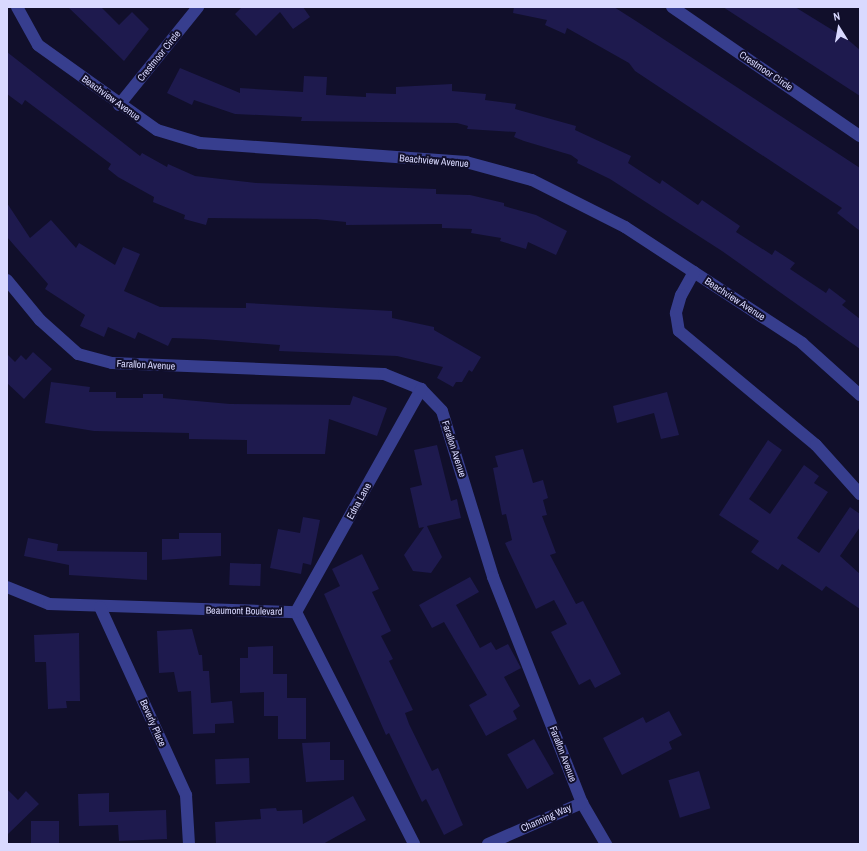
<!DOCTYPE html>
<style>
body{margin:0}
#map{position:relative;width:867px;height:851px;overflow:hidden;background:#110f2b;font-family:"Archivo Narrow",sans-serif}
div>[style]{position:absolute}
.building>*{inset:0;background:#1e1a4e;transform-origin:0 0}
.minor>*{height:12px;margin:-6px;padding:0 6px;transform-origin:6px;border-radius:6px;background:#373e8e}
span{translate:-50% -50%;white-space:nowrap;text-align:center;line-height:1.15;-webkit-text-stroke:4px #110f2b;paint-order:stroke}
.street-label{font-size:10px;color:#d9d9ff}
.frame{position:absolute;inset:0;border:8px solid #d9d9ff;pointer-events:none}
.north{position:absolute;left:819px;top:8px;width:40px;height:40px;-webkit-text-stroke:3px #110f2b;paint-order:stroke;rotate:349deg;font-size:11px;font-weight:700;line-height:16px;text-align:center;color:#d9d9ff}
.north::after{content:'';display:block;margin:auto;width:14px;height:18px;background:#d9d9ff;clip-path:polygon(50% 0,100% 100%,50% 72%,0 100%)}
</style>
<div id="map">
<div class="building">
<div style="clip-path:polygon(68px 7px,101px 7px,119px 25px,132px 12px,149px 29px,124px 61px)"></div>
<div style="clip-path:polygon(242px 7px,303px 7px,310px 17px,293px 29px,280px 12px,256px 36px,235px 14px)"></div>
<div style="clip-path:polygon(514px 7px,614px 7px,636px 21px,860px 168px,860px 231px,837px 213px,842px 208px,635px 71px,629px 63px,567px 28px,565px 34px,545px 25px,547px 20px,513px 13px)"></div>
<div style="clip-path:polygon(723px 7px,795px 7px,847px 39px,860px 50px,860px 96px)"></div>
<div style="clip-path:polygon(7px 52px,140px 156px,142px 153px,167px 167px,168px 164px,195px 176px,256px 183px,436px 189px,436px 194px,470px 195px,504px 203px,504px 206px,536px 215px,567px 231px,556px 255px,528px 242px,526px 249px,500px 241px,501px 238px,471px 233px,472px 229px,442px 228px,442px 224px,346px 225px,346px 222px,316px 219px,208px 218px,206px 225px,184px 219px,185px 215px,153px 202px,154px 197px,118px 177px,108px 169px,111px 164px,25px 100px,22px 105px,7px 94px)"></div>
<div style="clip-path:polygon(180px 68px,240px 93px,240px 88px,303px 92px,304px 76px,327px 77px,326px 95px,366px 97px,366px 93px,396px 94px,396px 87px,452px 84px,452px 91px,486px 94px,485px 100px,516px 104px,515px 109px,576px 126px,575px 130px,631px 156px,628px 163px,660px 184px,662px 180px,698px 205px,702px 200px,740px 226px,736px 232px,772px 255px,775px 250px,795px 263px,790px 269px,826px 293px,829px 288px,846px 301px,842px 305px,860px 319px,860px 349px,722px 251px,610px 179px,577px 163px,578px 160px,571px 155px,524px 141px,514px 137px,516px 132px,467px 129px,468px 126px,457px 123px,301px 121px,302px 117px,235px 114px,194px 100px,192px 105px,167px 93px)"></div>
<div style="clip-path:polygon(7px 203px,30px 238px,51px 220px,76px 248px,79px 243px,115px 265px,123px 247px,140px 254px,124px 291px,160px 307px,246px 308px,246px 303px,392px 311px,392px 318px,434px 327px,434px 330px,481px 357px,472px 372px,469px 370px,462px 382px,456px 382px,453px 387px,437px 378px,443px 367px,397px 356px,279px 351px,280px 345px,203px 339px,172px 338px,168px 346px,138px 332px,135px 339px,108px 327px,104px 337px,80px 326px,85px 315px,45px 289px,48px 284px,7px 237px)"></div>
<div style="clip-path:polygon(33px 352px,52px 369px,24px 399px,7px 383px,7px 354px,15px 362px,21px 355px,26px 360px)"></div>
<div style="clip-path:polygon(51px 382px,90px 387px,89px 392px,116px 392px,116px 398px,143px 398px,143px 394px,163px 394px,163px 398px,230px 404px,350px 405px,353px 396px,387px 408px,377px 436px,329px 419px,325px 454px,247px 454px,247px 440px,189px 439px,189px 433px,94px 431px,45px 423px)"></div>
<div style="clip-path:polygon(667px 392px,679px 435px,661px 439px,654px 413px,617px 423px,613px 406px)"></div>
<div style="clip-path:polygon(768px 440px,782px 450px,749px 499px,770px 514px,804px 465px,819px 476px,814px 483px,828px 492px,797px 538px,819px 553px,850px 507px,860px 514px,860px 527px,840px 556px,860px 574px,860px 609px,826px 586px,822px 591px,782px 564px,778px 570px,751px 552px,759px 541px,719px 515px)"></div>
<div style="clip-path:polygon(437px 445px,451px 501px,457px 499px,461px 518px,427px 526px,442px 557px,431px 573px,413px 571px,404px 555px,424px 527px,419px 528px,410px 488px,422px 485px,414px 450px)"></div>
<div style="clip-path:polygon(523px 449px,533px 483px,543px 480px,548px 498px,543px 500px,547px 515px,542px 516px,556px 553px,550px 555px,576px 604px,583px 601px,621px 674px,595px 688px,590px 679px,579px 685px,551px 632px,567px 624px,554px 600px,536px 609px,505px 543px,512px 540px,506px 514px,502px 515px,493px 468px,498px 467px,495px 456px)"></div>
<div style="clip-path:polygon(303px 517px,320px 520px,311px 565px,303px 563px,301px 574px,270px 568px,278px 529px,300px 533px)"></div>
<div style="clip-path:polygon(179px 533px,221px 533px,221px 556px,162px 560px,162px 539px,179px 539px)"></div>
<div style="clip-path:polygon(28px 538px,58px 544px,57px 551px,147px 552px,147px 580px,69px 575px,69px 565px,24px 556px)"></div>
<div style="clip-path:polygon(362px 554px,379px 589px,372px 592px,391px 631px,381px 636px,393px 659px,389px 661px,413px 710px,405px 713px,409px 724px,432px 771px,438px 768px,463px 825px,444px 835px,426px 799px,422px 802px,389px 733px,386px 735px,324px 594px,340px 586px,332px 569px)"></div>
<div style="left:230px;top:563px;width:31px;height:22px;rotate:2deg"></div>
<div style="clip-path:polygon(470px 577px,479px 592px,456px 605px,480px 648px,491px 642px,496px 650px,508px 644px,521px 668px,504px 677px,520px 706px,513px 711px,517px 719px,486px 736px,469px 705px,487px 695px,444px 622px,432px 628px,419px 605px)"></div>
<div style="clip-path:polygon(192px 629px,199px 655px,202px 655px,203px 671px,209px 671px,211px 703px,232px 701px,234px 723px,215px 724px,215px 733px,193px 734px,191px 691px,178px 692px,174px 672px,159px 673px,157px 631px)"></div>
<div style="clip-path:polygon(79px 633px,80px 701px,66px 701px,67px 708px,48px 709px,46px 662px,35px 662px,34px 635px)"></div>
<div style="clip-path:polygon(273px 646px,273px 674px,287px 674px,287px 698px,306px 698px,306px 739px,278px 739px,278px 716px,264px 716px,264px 692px,240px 693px,240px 658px,248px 658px,248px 647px)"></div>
<div style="clip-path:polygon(669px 711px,682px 735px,669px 742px,672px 749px,622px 775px,603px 738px,643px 717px,646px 723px)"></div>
<div style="left:534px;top:739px;width:40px;height:31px;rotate:60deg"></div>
<div style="clip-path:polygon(330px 742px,330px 760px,344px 760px,344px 780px,306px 782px,302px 743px)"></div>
<div style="left:249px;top:758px;width:25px;height:34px;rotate:88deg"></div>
<div style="left:699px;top:771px;width:39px;height:32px;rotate:73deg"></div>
<div style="clip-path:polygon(7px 789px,18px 800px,26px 791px,39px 804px,7px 835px)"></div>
<div style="clip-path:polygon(109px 793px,109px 812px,166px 810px,167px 839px,119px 841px,118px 825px,79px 826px,78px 794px)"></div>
<div style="clip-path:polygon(353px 796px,366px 820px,323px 844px,216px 844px,215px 822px,261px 819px,260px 809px,276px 808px,277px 811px,302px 810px,303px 824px)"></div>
<div style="left:31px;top:821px;width:28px;height:23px"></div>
</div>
<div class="minor">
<div style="left:17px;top:7px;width:43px;rotate:61.1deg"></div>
<div style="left:38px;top:45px;width:146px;rotate:35.5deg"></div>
<div style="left:157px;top:130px;width:45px;rotate:16.8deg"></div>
<div style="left:200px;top:143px;width:267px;rotate:4.1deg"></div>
<div style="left:466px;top:162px;width:68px;rotate:15.3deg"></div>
<div style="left:532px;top:180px;width:104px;rotate:26.8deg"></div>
<div style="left:625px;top:227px;width:212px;rotate:33.2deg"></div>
<div style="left:802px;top:343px;width:78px;rotate:41.9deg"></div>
<div style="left:672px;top:7px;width:228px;rotate:34.5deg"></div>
<div style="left:119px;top:105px;width:126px;rotate:-51.1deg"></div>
<div style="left:694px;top:272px;width:26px;rotate:119deg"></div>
<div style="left:681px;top:295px;width:19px;rotate:106deg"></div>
<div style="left:676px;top:313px;width:18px;rotate:81deg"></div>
<div style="left:679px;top:331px;width:178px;rotate:39.8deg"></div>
<div style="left:816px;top:445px;width:66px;rotate:48.1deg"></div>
<div style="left:7px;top:280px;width:52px;rotate:50.5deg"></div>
<div style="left:40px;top:320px;width:51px;rotate:41.8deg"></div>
<div style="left:78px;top:354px;width:35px;rotate:15deg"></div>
<div style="left:112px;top:363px;width:272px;rotate:2.3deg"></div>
<div style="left:384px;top:374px;width:40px;rotate:22deg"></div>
<div style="left:421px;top:389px;width:30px;rotate:46deg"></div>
<div style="left:442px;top:411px;width:174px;rotate:72.9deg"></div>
<div style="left:493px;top:577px;width:243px;rotate:68.5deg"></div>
<div style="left:582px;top:803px;width:48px;rotate:59.7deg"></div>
<div style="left:7px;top:587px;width:45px;rotate:22deg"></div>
<div style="left:49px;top:604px;width:247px;rotate:1.9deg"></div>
<div style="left:296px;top:612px;width:260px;rotate:63deg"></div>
<div style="left:100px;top:607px;width:207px;rotate:65.4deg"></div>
<div style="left:186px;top:795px;width:49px;rotate:86.5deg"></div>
<div style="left:296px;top:612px;width:256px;rotate:-60.7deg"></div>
<div style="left:488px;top:844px;width:103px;rotate:-23.6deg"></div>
</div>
<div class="street-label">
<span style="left:159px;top:56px;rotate:-51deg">Crestmoor Circle</span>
<span style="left:766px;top:71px;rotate:34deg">Crestmoor Circle</span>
<span style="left:111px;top:98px;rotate:36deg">Beachview Avenue</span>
<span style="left:434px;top:161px;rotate:5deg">Beachview Avenue</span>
<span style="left:735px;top:299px;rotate:33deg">Beachview Avenue</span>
<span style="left:146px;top:365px;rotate:3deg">Farallon Avenue</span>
<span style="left:454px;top:449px;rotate:72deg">Farallon Avenue</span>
<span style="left:359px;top:501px;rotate:-61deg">Edna Lane</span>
<span style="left:244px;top:611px;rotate:1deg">Beaumont Boulevard</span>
<span style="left:153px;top:723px;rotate:66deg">Beverly Place</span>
<span style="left:563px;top:754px;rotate:69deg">Farallon Avenue</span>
<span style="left:546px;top:818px;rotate:-24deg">Channing Way</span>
</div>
<div class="frame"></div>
<div class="north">N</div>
</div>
